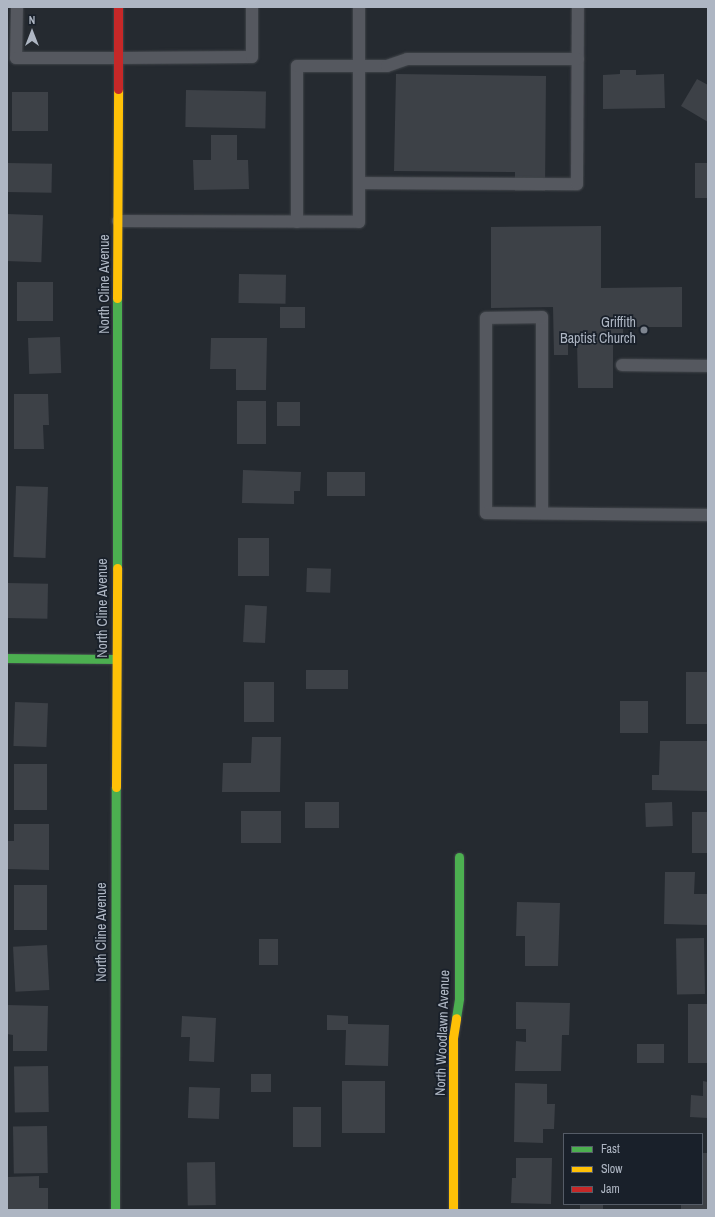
<!DOCTYPE html>
<style>
body{margin:0}
#map{position:relative;width:715px;height:1217px;overflow:hidden;background:#252a30;font-family:"Archivo Narrow",sans-serif}
div>[style]{position:absolute}
.building>*{inset:0;background:#3d4147;transform-origin:0 0}
.roads{filter:drop-shadow(0 0 1px #42464b) drop-shadow(0 0 1px #42464b)}
.lane>*{height:12px;margin:-6px;padding:0 6px;transform-origin:6px;border-radius:6px;background:#55585f}
.fast>*{height:9px;margin:-4.5px;padding:0 4.5px;transform-origin:4.5px;border-radius:4.5px;background:#4caf50}
.slow>*{height:9px;margin:-4.5px;padding:0 4.5px;transform-origin:4.5px;border-radius:4.5px;background:#ffc107}
.jam>*{height:9px;margin:-4.5px;padding:0 4.5px;transform-origin:4.5px;border-radius:4.5px;background:#c62828}
.dots>*{width:11px;height:11px;translate:-50% -50%;box-sizing:border-box;border:2px solid #19202a;border-radius:50%}
span{translate:-50% -50%;white-space:nowrap;text-align:center;line-height:1.15;-webkit-text-stroke:3.5px #19202a;paint-order:stroke}
.street-label{font-size:14px;color:#aeb6c3}
.poi-label{font-size:14px;color:#aeb6c3}
.right{translate:-100% -50%;text-align:right}
.frame{position:absolute;inset:0;border:8px solid #aeb6c3;pointer-events:none}
.legend{position:absolute;left:563px;top:1133px;width:140px;height:72px;box-sizing:border-box;background:#19202a;border:1px solid #555c67;margin:0;padding:5px 7px;list-style:none;font-size:12px;color:#aeb6c3}
.legend li{display:flex;align-items:center;gap:8px;height:20px}
.legend b{width:20px;border:1px solid #555c67}
.north{position:absolute;left:12px;top:12px;width:40px;height:40px;-webkit-text-stroke:3px #19202a;paint-order:stroke;rotate:0deg;font-size:11px;font-weight:700;line-height:16px;text-align:center;color:#aeb6c3}
.north::after{content:'';display:block;margin:auto;width:14px;height:18px;background:#aeb6c3;clip-path:polygon(50% 0,100% 100%,50% 72%,0 100%)}
</style>
<div id="map">
<div class="building">
<div style="clip-path:polygon(620px 70px,636px 70px,636px 75px,664px 74px,665px 108px,603px 109px,603px 75px,620px 74px)"></div>
<div style="clip-path:polygon(396px 74px,546px 76px,545px 191px,515px 191px,515px 172px,394px 171px)"></div>
<div style="clip-path:polygon(697px 79px,708px 85px,708px 122px,681px 106px)"></div>
<div style="left:186px;top:90px;width:80px;height:37px;rotate:1deg"></div>
<div style="left:12px;top:92px;width:36px;height:39px"></div>
<div style="clip-path:polygon(211px 135px,237px 135px,237px 160px,248px 160px,249px 189px,194px 190px,193px 160px,211px 160px)"></div>
<div style="left:7px;top:163px;width:45px;height:29px;rotate:1deg"></div>
<div style="left:695px;top:163px;width:13px;height:35px"></div>
<div style="left:7px;top:214px;width:36px;height:47px;rotate:2deg"></div>
<div style="clip-path:polygon(601px 226px,601px 288px,682px 287px,682px 327px,623px 327px,623px 335px,613px 335px,613px 388px,578px 388px,577px 342px,568px 342px,568px 355px,554px 355px,553px 307px,491px 308px,491px 227px)"></div>
<div style="left:239px;top:274px;width:47px;height:29px;rotate:1deg"></div>
<div style="left:53px;top:282px;width:39px;height:36px;rotate:90deg"></div>
<div style="left:280px;top:307px;width:25px;height:21px"></div>
<div style="left:60px;top:337px;width:36px;height:32px;rotate:88deg"></div>
<div style="clip-path:polygon(211px 338px,267px 338px,266px 390px,236px 390px,236px 369px,210px 369px)"></div>
<div style="clip-path:polygon(14px 394px,48px 394px,49px 425px,43px 425px,44px 449px,14px 449px)"></div>
<div style="left:237px;top:401px;width:29px;height:43px"></div>
<div style="left:277px;top:402px;width:23px;height:24px"></div>
<div style="clip-path:polygon(243px 470px,301px 472px,300px 491px,294px 491px,294px 504px,242px 503px)"></div>
<div style="left:327px;top:472px;width:38px;height:24px"></div>
<div style="left:16px;top:486px;width:32px;height:71px;rotate:2deg"></div>
<div style="left:238px;top:538px;width:31px;height:38px"></div>
<div style="left:307px;top:568px;width:24px;height:24px;rotate:2deg"></div>
<div style="left:7px;top:583px;width:41px;height:35px;rotate:1deg"></div>
<div style="left:245px;top:605px;width:22px;height:37px;rotate:3deg"></div>
<div style="left:306px;top:670px;width:42px;height:19px"></div>
<div style="left:686px;top:672px;width:22px;height:52px"></div>
<div style="left:274px;top:682px;width:40px;height:30px;rotate:90deg"></div>
<div style="left:620px;top:701px;width:28px;height:32px"></div>
<div style="left:15px;top:702px;width:33px;height:44px;rotate:2deg"></div>
<div style="clip-path:polygon(252px 737px,281px 737px,280px 792px,222px 792px,223px 763px,251px 763px)"></div>
<div style="clip-path:polygon(660px 741px,708px 741px,708px 791px,652px 790px,652px 775px,659px 775px)"></div>
<div style="left:14px;top:764px;width:33px;height:46px"></div>
<div style="left:305px;top:802px;width:34px;height:26px"></div>
<div style="left:672px;top:802px;width:24px;height:27px;rotate:88deg"></div>
<div style="left:241px;top:811px;width:40px;height:32px"></div>
<div style="left:692px;top:812px;width:16px;height:41px"></div>
<div style="clip-path:polygon(14px 824px,49px 824px,49px 870px,7px 869px,7px 841px,14px 841px)"></div>
<div style="clip-path:polygon(665px 872px,695px 872px,694px 894px,708px 894px,708px 925px,664px 924px)"></div>
<div style="left:14px;top:885px;width:33px;height:45px"></div>
<div style="clip-path:polygon(517px 902px,560px 903px,558px 966px,525px 966px,525px 936px,516px 936px)"></div>
<div style="left:704px;top:938px;width:56px;height:28px;rotate:89deg"></div>
<div style="left:259px;top:939px;width:19px;height:26px"></div>
<div style="left:47px;top:945px;width:45px;height:34px;rotate:87deg"></div>
<div style="clip-path:polygon(516px 1002px,570px 1003px,569px 1035px,562px 1035px,561px 1071px,515px 1071px,516px 1041px,526px 1042px,526px 1029px,516px 1029px)"></div>
<div style="left:708px;top:1004px;width:59px;height:20px;rotate:90deg"></div>
<div style="clip-path:polygon(7px 1005px,48px 1006px,47px 1051px,13px 1051px,13px 1035px,7px 1034px)"></div>
<div style="clip-path:polygon(327px 1015px,348px 1016px,348px 1024px,389px 1025px,388px 1066px,345px 1065px,346px 1030px,327px 1030px)"></div>
<div style="clip-path:polygon(182px 1016px,216px 1018px,214px 1062px,189px 1061px,190px 1037px,181px 1037px)"></div>
<div style="left:664px;top:1044px;width:19px;height:27px;rotate:90deg"></div>
<div style="left:48px;top:1066px;width:46px;height:34px;rotate:89deg"></div>
<div style="left:251px;top:1074px;width:20px;height:18px"></div>
<div style="left:342px;top:1081px;width:43px;height:52px"></div>
<div style="clip-path:polygon(703px 1081px,708px 1082px,708px 1118px,690px 1117px,691px 1095px,703px 1096px)"></div>
<div style="clip-path:polygon(515px 1083px,547px 1084px,547px 1104px,555px 1104px,554px 1129px,543px 1129px,543px 1143px,514px 1142px)"></div>
<div style="left:189px;top:1087px;width:31px;height:31px;rotate:2deg"></div>
<div style="left:293px;top:1107px;width:28px;height:40px"></div>
<div style="left:47px;top:1126px;width:47px;height:34px;rotate:89deg"></div>
<div style="clip-path:polygon(702px 1153px,708px 1153px,708px 1210px,681px 1210px,681px 1204px,702px 1204px)"></div>
<div style="clip-path:polygon(516px 1158px,552px 1158px,551px 1204px,511px 1203px,512px 1178px,516px 1178px)"></div>
<div style="left:215px;top:1162px;width:43px;height:28px;rotate:89deg"></div>
<div style="clip-path:polygon(39px 1176px,39px 1188px,48px 1188px,48px 1210px,7px 1210px,7px 1177px)"></div>
<div style="left:580px;top:1204px;width:23px;height:6px"></div>
</div>
<div class="roads">
<div class="lane">
<div style="left:17px;top:7px;width:51px;rotate:91.1deg"></div>
<div style="left:16px;top:58px;width:102px"></div>
<div style="left:118px;top:58px;width:134px;rotate:-0.4deg"></div>
<div style="left:252px;top:57px;width:50px;rotate:-90deg"></div>
<div style="left:359px;top:183px;width:218px;rotate:0.3deg"></div>
<div style="left:577px;top:184px;width:177px;rotate:-89.7deg"></div>
<div style="left:118px;top:221px;width:241px;rotate:0.2deg"></div>
<div style="left:359px;top:222px;width:215px;rotate:-90deg"></div>
<div style="left:297px;top:222px;width:156px;rotate:-90deg"></div>
<div style="left:297px;top:66px;width:90px"></div>
<div style="left:387px;top:66px;width:21px;rotate:-19deg"></div>
<div style="left:407px;top:59px;width:171px"></div>
<div style="left:622px;top:365px;width:86px;rotate:0.7deg"></div>
<div style="left:542px;top:513px;width:196px;rotate:-90deg"></div>
<div style="left:542px;top:317px;width:56px;rotate:179deg"></div>
<div style="left:486px;top:318px;width:195px;rotate:90deg"></div>
<div style="left:486px;top:513px;width:222px;rotate:0.5deg"></div>
</div>
<div class="fast">
<div style="left:117px;top:568px;width:270px;rotate:-90deg"></div>
<div style="left:7px;top:658px;width:109px;rotate:0.5deg"></div>
<div style="left:456px;top:1018px;width:20px;rotate:-81deg"></div>
<div style="left:459px;top:998px;width:141px;rotate:-90deg"></div>
<div style="left:115px;top:1210px;width:423px;rotate:-89.9deg"></div>
</div>
<div class="slow">
<div style="left:117px;top:298px;width:209px;rotate:-89.7deg"></div>
<div style="left:116px;top:787px;width:219px;rotate:-89.7deg"></div>
<div style="left:453px;top:1210px;width:172px;rotate:-90deg"></div>
<div style="left:453px;top:1038px;width:20px;rotate:-81deg"></div>
</div>
<div class="jam">
<div style="left:118px;top:89px;width:82px;rotate:-90deg"></div>
</div>
</div>
<div class="dots">
<div style="left:644px;top:330px;background:#7e8590"></div>
</div>
<div class="street-label">
<span style="left:104px;top:284px;rotate:-90deg">North Cline Avenue</span>
<span style="left:102px;top:608px;rotate:-90deg">North Cline Avenue</span>
<span style="left:101px;top:932px;rotate:-90deg">North Cline Avenue</span>
<span style="left:442px;top:1033px;rotate:-88deg">North Woodlawn Avenue</span>
</div>
<div class="poi-label">
<span class="right" style="left:636px;top:330px">Griffith<br>Baptist Church</span>
</div>
<div class="frame"></div>
<ul class="legend">
<li><b style="height:5px;background:#4caf50"></b>Fast</li>
<li><b style="height:5px;background:#ffc107"></b>Slow</li>
<li><b style="height:5px;background:#c62828"></b>Jam</li>
</ul>
<div class="north">N</div>
</div>
